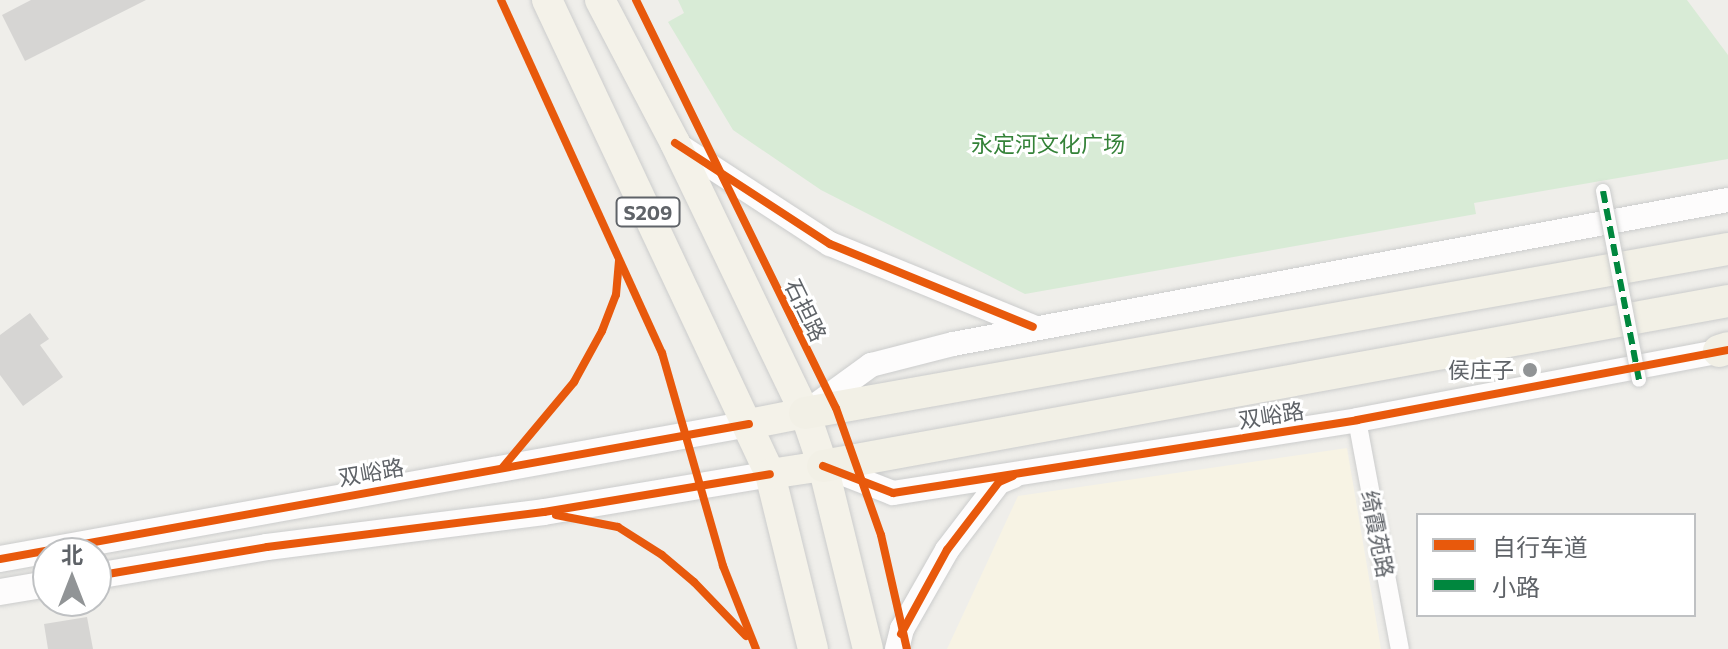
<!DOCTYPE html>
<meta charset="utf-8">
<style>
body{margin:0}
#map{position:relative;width:1728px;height:649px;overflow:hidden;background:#efeeea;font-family:Commissioner,"Noto Sans SC",sans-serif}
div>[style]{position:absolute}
.commercial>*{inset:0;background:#f7f3e4}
.green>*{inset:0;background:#d8ebd6}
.building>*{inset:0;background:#d6d5d3}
.roads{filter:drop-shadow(0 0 2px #cbcccc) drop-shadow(0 0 2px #cbcccc)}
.minor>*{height:18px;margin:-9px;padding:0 9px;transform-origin:9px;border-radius:9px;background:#fdfcfc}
.tertiary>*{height:24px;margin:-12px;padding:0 12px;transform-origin:12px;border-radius:12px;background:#fdfcfc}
.secondary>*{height:26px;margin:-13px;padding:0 13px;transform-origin:13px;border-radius:13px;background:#fdfcfc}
.primary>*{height:30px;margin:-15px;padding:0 15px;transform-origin:15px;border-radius:15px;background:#f4f2e9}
.trunk>*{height:32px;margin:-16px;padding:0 16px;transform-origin:16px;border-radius:16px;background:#f2f0e6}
.bridges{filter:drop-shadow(0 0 2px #cbcccc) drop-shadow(0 0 2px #cbcccc)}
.pedestrian-bridge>*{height:14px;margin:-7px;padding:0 7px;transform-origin:7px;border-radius:7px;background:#fdfcfc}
.quiet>*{height:6px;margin-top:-3px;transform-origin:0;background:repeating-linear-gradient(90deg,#00873e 0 12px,transparent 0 18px)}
.cycleway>*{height:8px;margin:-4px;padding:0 4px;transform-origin:4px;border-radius:4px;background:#e8590c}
.dots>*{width:22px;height:22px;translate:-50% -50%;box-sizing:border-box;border:4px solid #fff;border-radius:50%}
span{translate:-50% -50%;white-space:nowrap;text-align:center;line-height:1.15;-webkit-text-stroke:6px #fff;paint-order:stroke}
.shield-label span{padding:2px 6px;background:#fff;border:2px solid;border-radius:6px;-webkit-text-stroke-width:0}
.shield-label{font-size:20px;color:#5f6368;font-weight:700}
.park-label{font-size:22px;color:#348238}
.street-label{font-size:22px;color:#5f6368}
.poi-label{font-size:22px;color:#5f6368}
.right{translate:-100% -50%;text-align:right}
.legend{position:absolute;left:1416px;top:513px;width:280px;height:104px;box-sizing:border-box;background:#fff;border:2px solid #bfc1c3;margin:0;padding:10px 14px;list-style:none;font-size:24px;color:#5f6368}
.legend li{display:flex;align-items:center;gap:16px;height:40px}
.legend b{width:40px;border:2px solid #bfc1c3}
.north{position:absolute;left:32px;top:537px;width:80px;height:80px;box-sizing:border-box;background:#fff;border:2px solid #bfc1c3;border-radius:50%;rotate:0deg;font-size:22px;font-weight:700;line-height:32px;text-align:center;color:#5f6368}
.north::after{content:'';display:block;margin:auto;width:28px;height:36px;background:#919496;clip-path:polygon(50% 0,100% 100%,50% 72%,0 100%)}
</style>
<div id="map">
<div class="commercial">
<div style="clip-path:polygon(1347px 448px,1381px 649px,947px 649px,1018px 496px)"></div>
</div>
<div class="green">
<div style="clip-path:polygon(678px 0,1687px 0,1728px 55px,1728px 159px,1474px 203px,1476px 214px,1025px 294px,821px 190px,733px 130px,668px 22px,684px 13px)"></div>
</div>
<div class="building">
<div style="clip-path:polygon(31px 0,146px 0,25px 61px,2px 15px)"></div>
<div style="clip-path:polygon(30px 313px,49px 339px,40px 345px,63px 377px,23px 406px,0 375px,0 335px)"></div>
<div style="clip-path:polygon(87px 617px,93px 649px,48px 649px,44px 624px)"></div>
</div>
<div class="roads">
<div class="minor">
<div style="left:1357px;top:420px;width:233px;rotate:79.4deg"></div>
</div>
<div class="tertiary">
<div style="left:675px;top:143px;width:185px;rotate:33.1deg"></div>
<div style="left:830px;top:244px;width:219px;rotate:22.2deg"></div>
<div style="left:809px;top:410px;width:77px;rotate:-36deg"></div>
<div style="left:871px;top:365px;width:85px;rotate:-14.4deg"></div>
<div style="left:953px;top:344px;width:788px;rotate:-10.53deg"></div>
<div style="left:824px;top:466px;width:74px;rotate:21.4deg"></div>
<div style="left:893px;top:493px;width:470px;rotate:-8.9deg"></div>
<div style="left:1357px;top:420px;width:378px;rotate:-10.7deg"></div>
<div style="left:897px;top:649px;width:21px;rotate:-76deg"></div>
<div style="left:902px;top:629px;width:91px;rotate:-60.3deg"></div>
<div style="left:947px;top:550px;width:86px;rotate:-52.6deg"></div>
<div style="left:999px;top:482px;width:16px;rotate:-22deg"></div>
</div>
<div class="secondary">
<div style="left:0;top:559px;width:761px;rotate:-10.22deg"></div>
<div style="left:96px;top:576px;width:173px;rotate:-9.6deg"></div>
<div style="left:267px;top:547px;width:279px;rotate:-7.2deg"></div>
<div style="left:544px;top:512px;width:229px;rotate:-9.5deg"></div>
<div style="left:0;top:592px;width:49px;rotate:-9.5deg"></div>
</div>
<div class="primary">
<div style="left:547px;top:0;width:524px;rotate:64.8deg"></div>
<div style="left:770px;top:474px;width:180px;rotate:76.2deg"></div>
<div style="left:600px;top:0;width:161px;rotate:62.3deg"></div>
<div style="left:675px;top:143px;width:300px;rotate:64.3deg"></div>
<div style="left:805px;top:413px;width:56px;rotate:71.2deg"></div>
<div style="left:823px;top:466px;width:188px;rotate:76.2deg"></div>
<div style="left:749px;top:424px;width:57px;rotate:-11.1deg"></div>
<div style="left:770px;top:474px;width:54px;rotate:-8.6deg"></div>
</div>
<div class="trunk">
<div style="left:1719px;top:351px;width:9px;rotate:-18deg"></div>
<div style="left:805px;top:413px;width:937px;rotate:-10.08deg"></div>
<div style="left:823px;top:466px;width:920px;rotate:-10.33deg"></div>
</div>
</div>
<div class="bridges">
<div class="pedestrian-bridge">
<div style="left:1603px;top:191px;width:192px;rotate:79.2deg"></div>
</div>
</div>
<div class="quiet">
<div style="left:1603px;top:191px;width:192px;rotate:79.2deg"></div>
</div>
<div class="cycleway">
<div style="left:501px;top:0;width:388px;rotate:65.5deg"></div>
<div style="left:662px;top:353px;width:222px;rotate:74deg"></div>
<div style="left:723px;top:566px;width:89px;rotate:68.3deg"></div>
<div style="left:636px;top:0;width:454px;rotate:63.9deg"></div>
<div style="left:836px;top:408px;width:135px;rotate:70.5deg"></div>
<div style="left:881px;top:535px;width:117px;rotate:77.2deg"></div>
<div style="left:675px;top:143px;width:185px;rotate:33.1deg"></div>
<div style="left:830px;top:244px;width:219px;rotate:22.2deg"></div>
<div style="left:823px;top:466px;width:75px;rotate:21.1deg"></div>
<div style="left:893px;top:493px;width:470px;rotate:-8.9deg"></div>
<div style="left:1357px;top:420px;width:378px;rotate:-10.7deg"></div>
<div style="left:503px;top:467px;width:111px;rotate:-50.1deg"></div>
<div style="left:574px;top:382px;width:58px;rotate:-61.2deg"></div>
<div style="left:602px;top:331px;width:39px;rotate:-69deg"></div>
<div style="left:616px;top:295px;width:34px;rotate:-85deg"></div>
<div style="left:556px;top:515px;width:63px;rotate:11deg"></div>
<div style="left:618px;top:527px;width:52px;rotate:32.5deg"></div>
<div style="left:662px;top:555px;width:42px;rotate:40.2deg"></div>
<div style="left:694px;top:582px;width:75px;rotate:46.1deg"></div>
<div style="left:0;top:559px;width:761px;rotate:-10.22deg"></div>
<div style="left:96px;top:576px;width:173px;rotate:-9.6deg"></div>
<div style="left:267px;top:547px;width:279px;rotate:-7.2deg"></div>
<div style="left:544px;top:512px;width:229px;rotate:-9.5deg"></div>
<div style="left:901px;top:634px;width:96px;rotate:-61.3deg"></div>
<div style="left:947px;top:550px;width:86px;rotate:-52.6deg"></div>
<div style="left:999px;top:482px;width:15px;rotate:-23deg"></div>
</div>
<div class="dots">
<div style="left:1530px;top:370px;background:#919496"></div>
</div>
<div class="shield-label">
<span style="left:648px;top:212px">S209</span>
</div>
<div class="park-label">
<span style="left:1048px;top:144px">永定河文化广场</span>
</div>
<div class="street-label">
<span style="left:806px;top:310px;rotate:64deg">石担路</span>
<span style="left:1271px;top:415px;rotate:-9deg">双峪路</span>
<span style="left:371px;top:472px;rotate:-10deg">双峪路</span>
<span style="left:1378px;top:534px;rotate:79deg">绮霞苑路</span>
</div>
<div class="poi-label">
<span class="right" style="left:1514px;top:370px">侯庄子</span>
</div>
<ul class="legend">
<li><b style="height:10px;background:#e8590c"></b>自行车道</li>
<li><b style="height:10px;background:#00873e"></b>小路</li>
</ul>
<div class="north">北</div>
</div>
